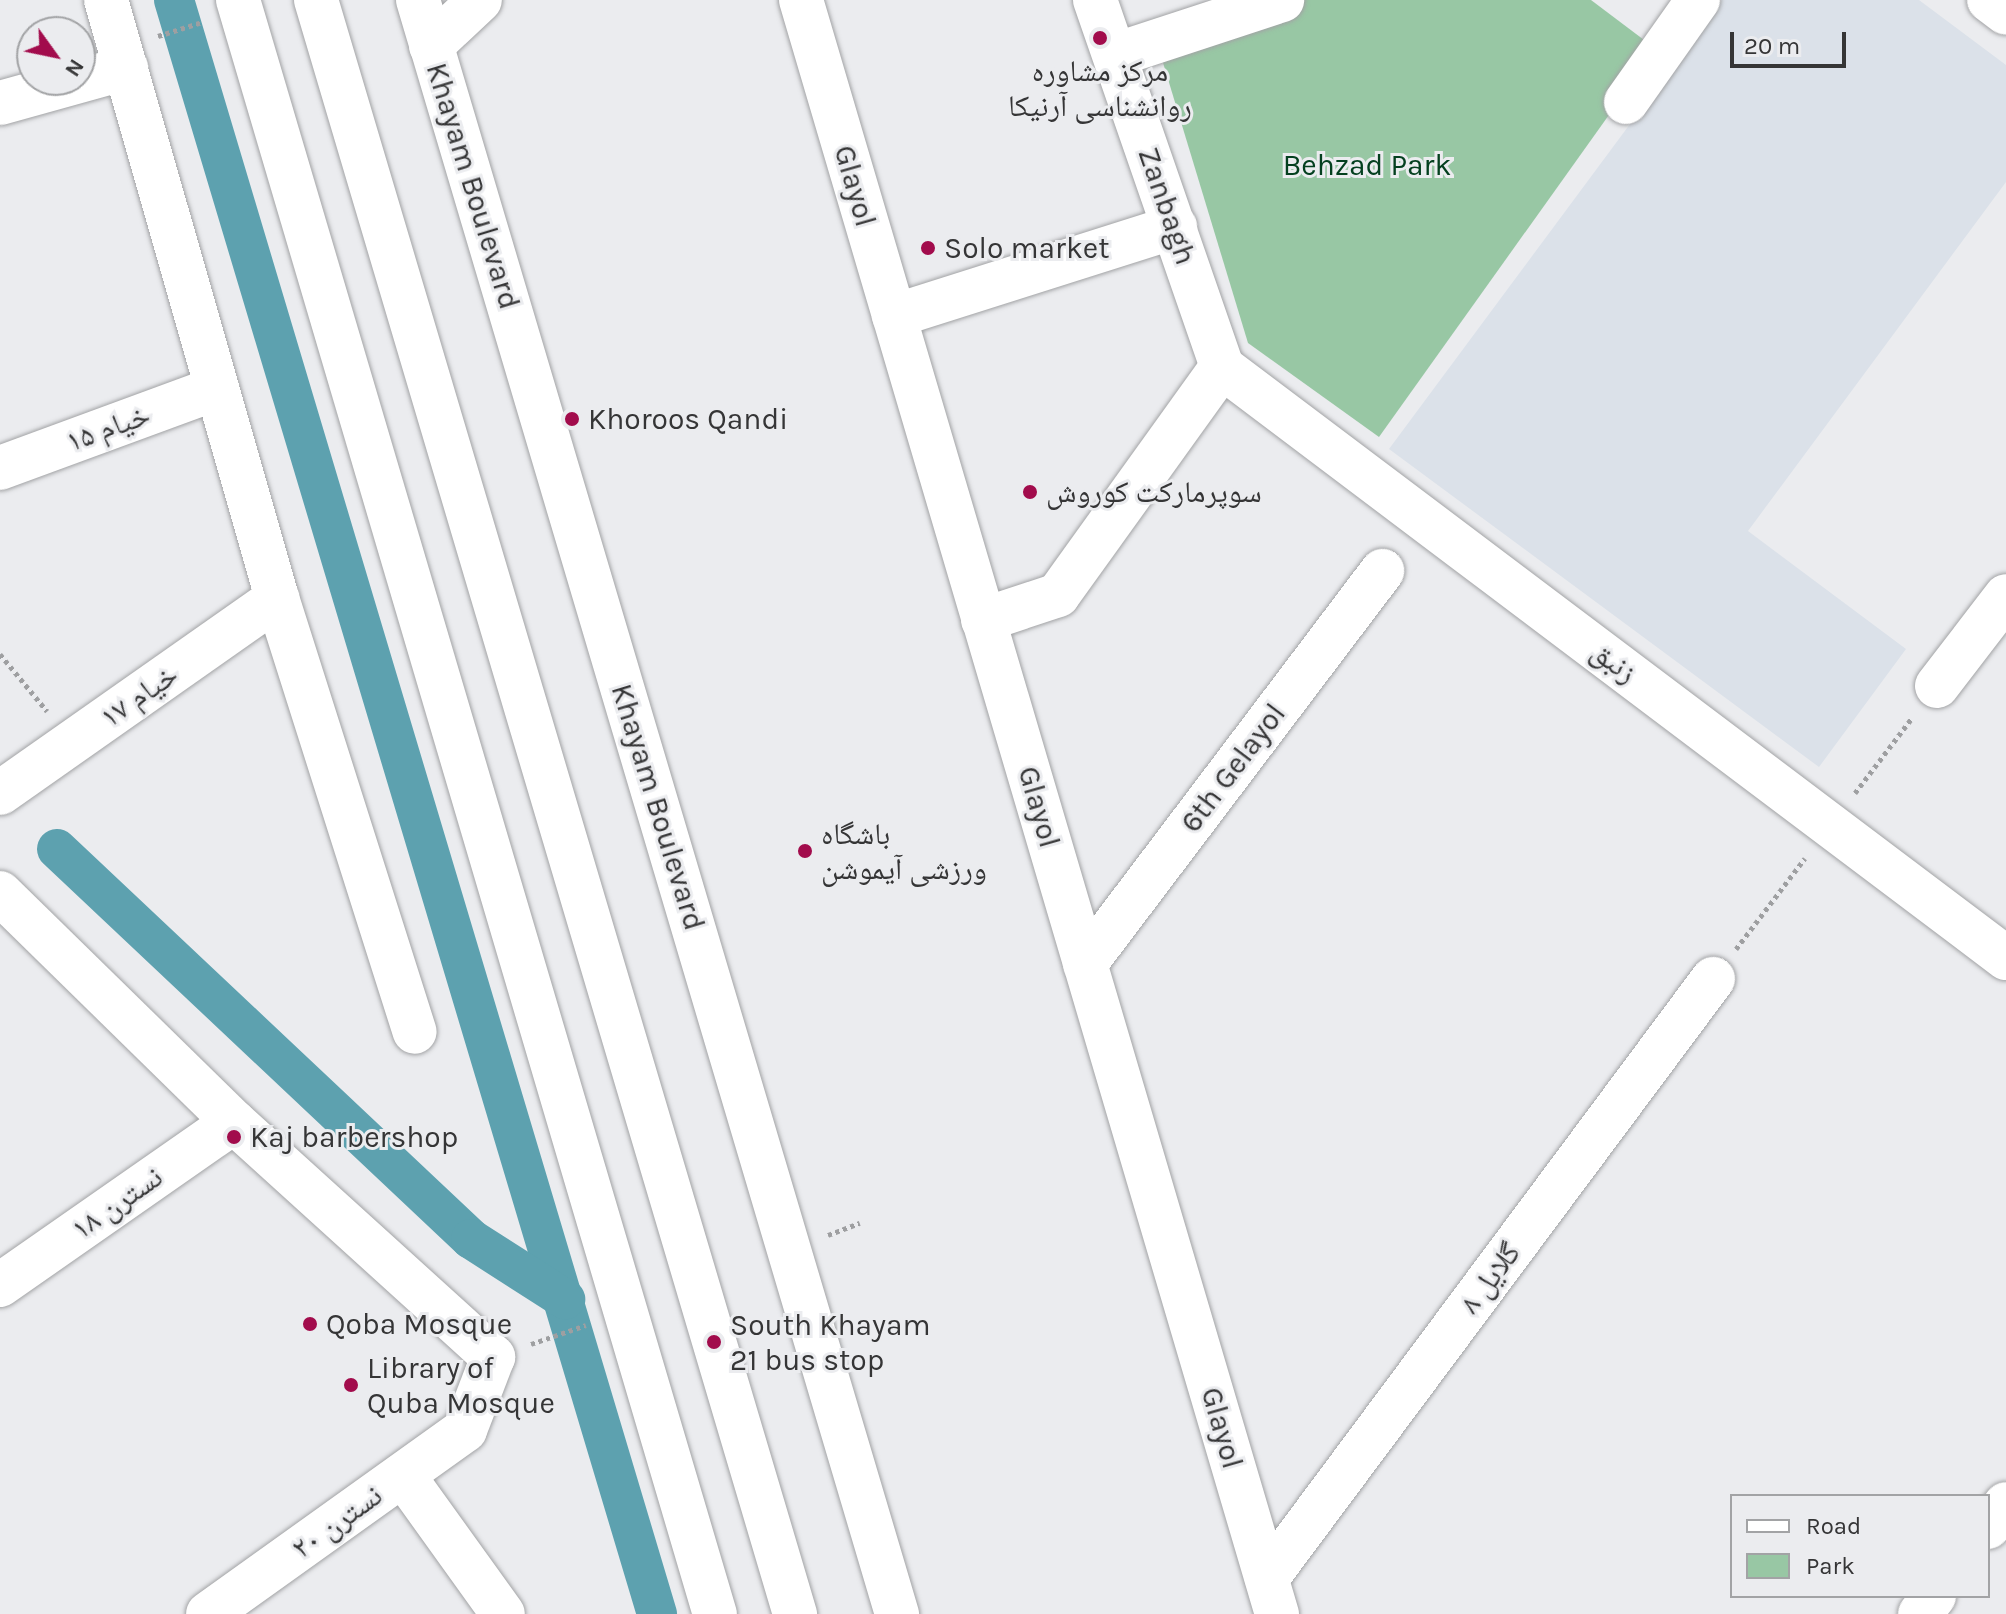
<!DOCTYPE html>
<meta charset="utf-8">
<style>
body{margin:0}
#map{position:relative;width:2006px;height:1614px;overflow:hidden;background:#ebecef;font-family:Karla,"Noto Naskh Arabic",sans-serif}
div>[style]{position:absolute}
.built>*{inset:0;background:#dbe1e9}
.green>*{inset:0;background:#98c7a4}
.canal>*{height:40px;margin:-20px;padding:0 20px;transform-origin:20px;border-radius:20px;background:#5da1af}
.path>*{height:5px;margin-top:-2.5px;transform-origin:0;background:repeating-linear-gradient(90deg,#9e9fa1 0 4px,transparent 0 8px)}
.roads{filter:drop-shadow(0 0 2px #a2a3a5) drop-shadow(0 0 2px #a2a3a5)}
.street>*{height:44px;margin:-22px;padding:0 22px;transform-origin:22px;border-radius:22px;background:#fff}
.primary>*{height:44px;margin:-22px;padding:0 22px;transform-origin:22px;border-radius:22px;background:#fff}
.dots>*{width:22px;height:22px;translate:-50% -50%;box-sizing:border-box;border:4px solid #ebecef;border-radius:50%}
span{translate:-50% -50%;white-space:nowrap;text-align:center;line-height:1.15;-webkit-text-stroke:6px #ebecef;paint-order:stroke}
.poi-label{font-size:30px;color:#353536}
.left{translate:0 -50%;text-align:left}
.park-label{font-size:30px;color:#04401f}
.street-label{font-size:30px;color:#353536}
.legend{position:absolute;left:1730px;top:1494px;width:260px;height:104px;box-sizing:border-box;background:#ebecef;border:2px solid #a2a3a5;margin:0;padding:10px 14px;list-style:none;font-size:24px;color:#353536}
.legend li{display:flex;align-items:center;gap:16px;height:40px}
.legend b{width:40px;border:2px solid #a2a3a5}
.north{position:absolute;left:16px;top:16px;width:80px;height:80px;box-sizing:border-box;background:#ebecef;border:2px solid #a2a3a5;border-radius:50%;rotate:123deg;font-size:22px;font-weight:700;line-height:32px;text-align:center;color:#353536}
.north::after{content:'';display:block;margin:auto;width:28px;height:36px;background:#a20c4c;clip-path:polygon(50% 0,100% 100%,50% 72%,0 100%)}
.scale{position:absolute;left:1730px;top:32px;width:116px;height:36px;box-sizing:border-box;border:4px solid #353536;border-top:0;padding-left:10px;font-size:24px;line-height:28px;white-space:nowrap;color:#353536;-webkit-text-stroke:6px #ebecef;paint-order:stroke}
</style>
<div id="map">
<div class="built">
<div style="clip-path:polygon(1722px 0,1919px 0,2006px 65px,2006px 182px,1748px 531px,1906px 649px,1819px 767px,1389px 449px)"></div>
</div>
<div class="green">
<div style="clip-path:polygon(1274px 0,1591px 0,1656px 49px,1379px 437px,1248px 343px,1154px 33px)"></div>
</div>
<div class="canal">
<div style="left:174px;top:0;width:1685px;rotate:73.34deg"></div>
<div style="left:57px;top:849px;width:569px;rotate:43.29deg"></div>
<div style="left:471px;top:1239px;width:112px;rotate:32.6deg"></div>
</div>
<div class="path">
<div style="left:158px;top:36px;width:46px;rotate:-17.7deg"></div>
<div style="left:0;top:654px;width:74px;rotate:50.5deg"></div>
<div style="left:1855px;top:793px;width:94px;rotate:-52.8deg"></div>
<div style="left:1736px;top:949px;width:114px;rotate:-52.8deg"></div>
<div style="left:828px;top:1235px;width:34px;rotate:-21deg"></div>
<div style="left:531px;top:1344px;width:58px;rotate:-19.1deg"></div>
</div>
<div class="roads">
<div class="street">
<div style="left:106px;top:0;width:622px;rotate:74.04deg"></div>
<div style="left:277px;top:598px;width:455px;rotate:72.4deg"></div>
<div style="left:238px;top:0;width:1683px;rotate:73.54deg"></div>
<div style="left:801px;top:0;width:1683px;rotate:73.57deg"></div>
<div style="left:1095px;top:0;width:388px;rotate:70.9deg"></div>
<div style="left:1222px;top:367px;width:982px;rotate:37.01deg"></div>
<div style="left:1989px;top:0;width:21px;rotate:37deg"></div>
<div style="left:431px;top:46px;width:67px;rotate:-43.2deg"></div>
<div style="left:1115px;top:55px;width:176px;rotate:-18.2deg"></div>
<div style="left:1626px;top:102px;width:125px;rotate:-54.8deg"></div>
<div style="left:0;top:103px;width:131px;rotate:-15.5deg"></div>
<div style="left:894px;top:316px;width:295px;rotate:-17.6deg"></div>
<div style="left:0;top:468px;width:231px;rotate:-20.2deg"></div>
<div style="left:983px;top:620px;width:79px;rotate:-18.4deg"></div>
<div style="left:1058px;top:595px;width:281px;rotate:-54.3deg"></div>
<div style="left:1937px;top:686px;width:113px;rotate:-52.5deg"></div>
<div style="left:0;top:793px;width:339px;rotate:-35.1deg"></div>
<div style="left:0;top:893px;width:327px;rotate:44.4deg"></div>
<div style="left:234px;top:1122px;width:350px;rotate:42.2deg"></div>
<div style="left:493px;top:1357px;width:78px;rotate:111deg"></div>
<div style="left:465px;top:1430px;width:316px;rotate:144.4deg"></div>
<div style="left:1085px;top:964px;width:493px;rotate:-52.9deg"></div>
<div style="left:0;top:1285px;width:285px;rotate:-34.9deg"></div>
<div style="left:403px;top:1475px;width:171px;rotate:54.3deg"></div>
<div style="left:1988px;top:1527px;width:29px;rotate:-52deg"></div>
<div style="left:1267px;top:1578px;width:747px;rotate:-53.33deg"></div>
<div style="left:1920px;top:1614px;width:23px;rotate:-52deg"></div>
</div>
<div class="primary">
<div style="left:316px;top:0;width:1684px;rotate:73.47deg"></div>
<div style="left:418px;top:0;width:1684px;rotate:73.47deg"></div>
</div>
</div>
<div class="dots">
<div style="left:1100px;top:38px;background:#a20c4c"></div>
<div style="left:928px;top:248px;background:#a20c4c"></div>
<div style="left:572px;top:419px;background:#a20c4c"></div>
<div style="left:1030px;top:492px;background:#a20c4c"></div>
<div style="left:805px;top:851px;background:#a20c4c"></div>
<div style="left:234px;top:1137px;background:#a20c4c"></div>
<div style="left:310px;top:1324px;background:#a20c4c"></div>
<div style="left:714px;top:1342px;background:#a20c4c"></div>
<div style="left:351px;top:1385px;background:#a20c4c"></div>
</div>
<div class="poi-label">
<span style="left:1100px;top:88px">مرکز مشاوره<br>روانشناسی آرنیکا</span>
<span class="left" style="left:944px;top:248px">Solo market</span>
<span class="left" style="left:588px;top:419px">Khoroos Qandi</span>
<span class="left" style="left:1046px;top:492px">سوپرمارکت کوروش</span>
<span class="left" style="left:821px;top:851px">باشگاه<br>ورزشی آیموشن</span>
<span class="left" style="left:250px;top:1137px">Kaj barbershop</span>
<span class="left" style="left:326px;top:1324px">Qoba Mosque</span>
<span class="left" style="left:730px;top:1342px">South Khayam<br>21 bus stop</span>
<span class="left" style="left:367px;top:1385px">Library of<br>Quba Mosque</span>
</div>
<div class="park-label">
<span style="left:1367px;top:165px">Behzad Park</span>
</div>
<div class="street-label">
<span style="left:473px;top:186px;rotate:73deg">Khayam Boulevard</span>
<span style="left:855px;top:186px;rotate:74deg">Glayol</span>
<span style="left:1167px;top:206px;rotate:71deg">Zanbagh</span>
<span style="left:108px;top:428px;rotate:-20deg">خیام ۱۵</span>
<span style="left:1614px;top:662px;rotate:37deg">زنبق</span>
<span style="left:139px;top:696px;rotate:-35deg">خیام ۱۷</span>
<span style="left:1233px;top:768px;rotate:-53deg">6th Gelayol</span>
<span style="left:658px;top:807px;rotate:73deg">Khayam Boulevard</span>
<span style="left:1039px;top:807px;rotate:74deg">Glayol</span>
<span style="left:117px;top:1203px;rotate:-35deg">نسترن ۱۸</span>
<span style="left:1490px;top:1278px;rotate:-53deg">گلایل ۸</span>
<span style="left:1222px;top:1428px;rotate:74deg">Glayol</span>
<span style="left:337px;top:1522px;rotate:-36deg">نسترن ۲۰</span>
</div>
<ul class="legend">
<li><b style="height:10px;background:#fff"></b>Road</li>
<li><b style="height:22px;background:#98c7a4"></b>Park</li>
</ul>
<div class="north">N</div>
<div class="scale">20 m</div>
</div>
